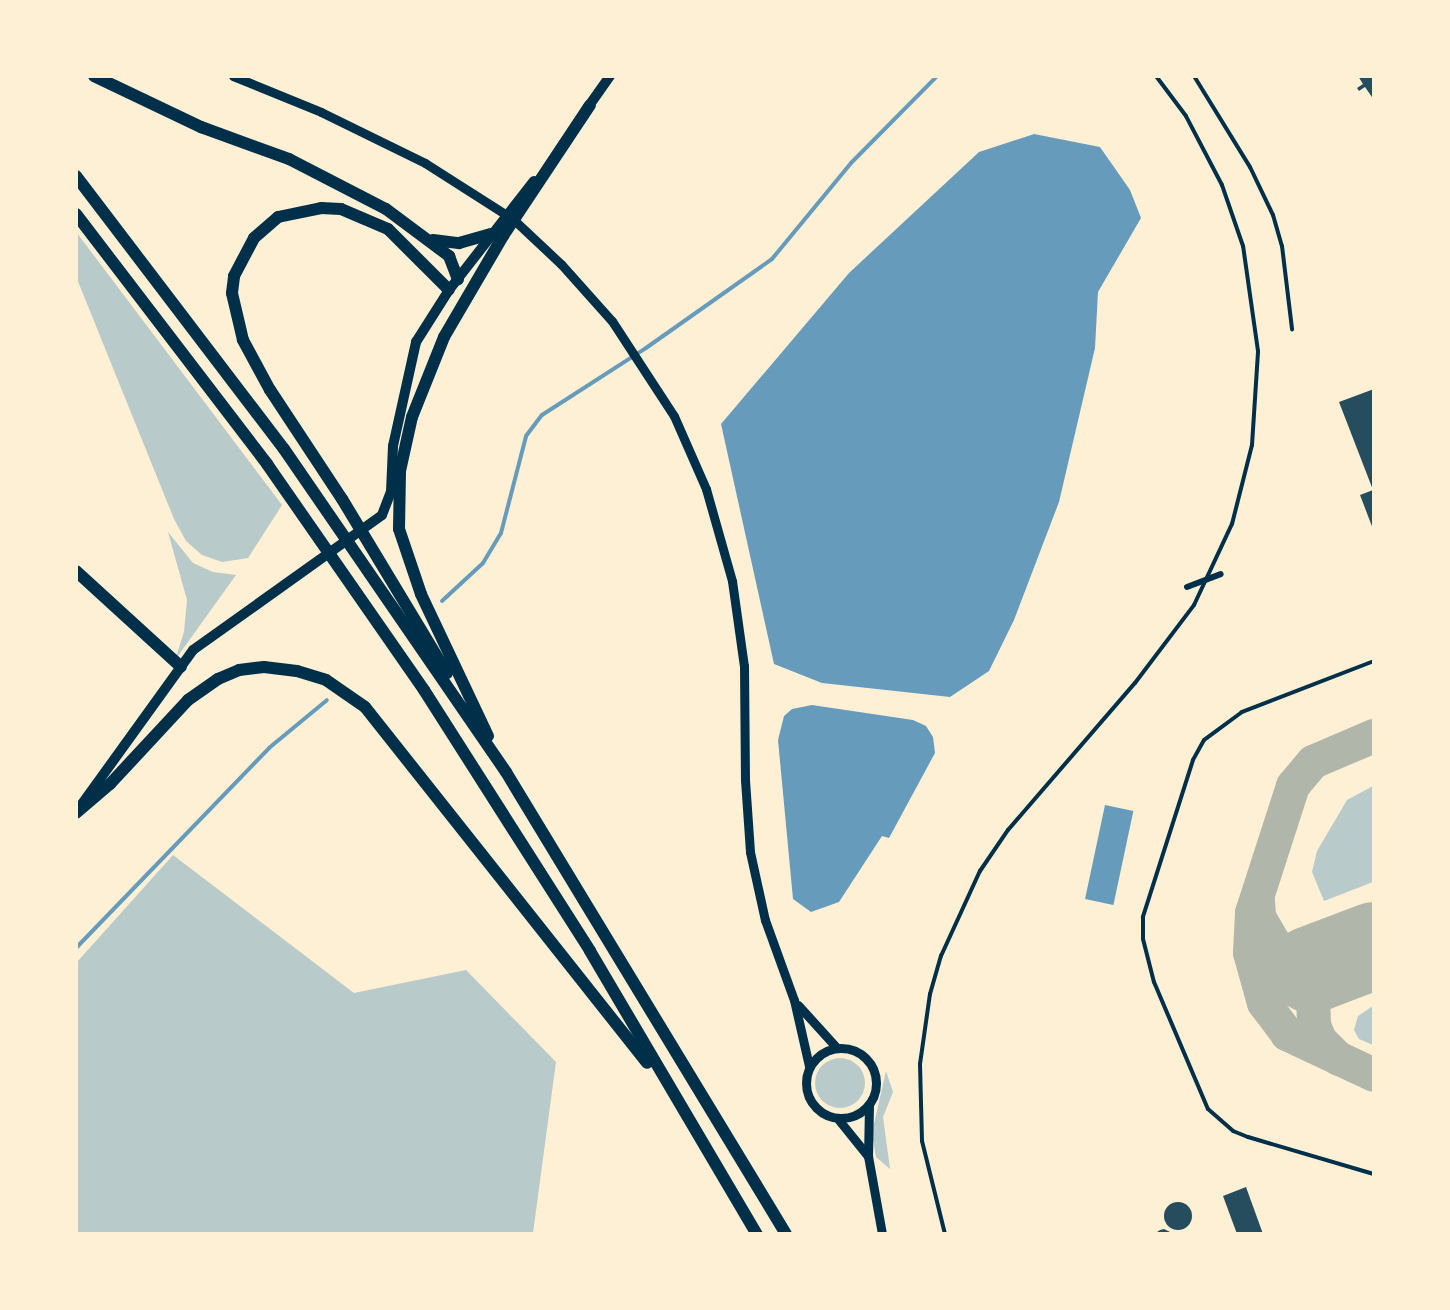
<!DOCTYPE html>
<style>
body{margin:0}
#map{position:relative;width:1450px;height:1310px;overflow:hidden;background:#fdf0d5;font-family:"Roboto Condensed",sans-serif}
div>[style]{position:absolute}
.green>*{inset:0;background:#b9caca}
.round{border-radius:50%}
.water>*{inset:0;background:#669bbc;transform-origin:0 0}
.stream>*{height:4px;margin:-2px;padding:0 2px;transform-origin:2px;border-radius:2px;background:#669bbc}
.taxiway>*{height:34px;margin:-17px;padding:0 17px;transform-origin:17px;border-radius:17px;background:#b1b6ab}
.runway>*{height:87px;margin:-43.5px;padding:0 43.5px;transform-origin:43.5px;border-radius:43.5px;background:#b1b6ab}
.building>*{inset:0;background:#264d5e}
.service>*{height:4px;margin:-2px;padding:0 2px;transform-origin:2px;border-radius:2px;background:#003049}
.minor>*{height:6px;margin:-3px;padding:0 3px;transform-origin:3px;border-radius:3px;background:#003049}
.secondary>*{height:9px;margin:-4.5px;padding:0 4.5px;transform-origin:4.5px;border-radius:4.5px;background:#003049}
.secondary>.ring{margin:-4.5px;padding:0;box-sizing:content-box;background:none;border:9px solid #003049;border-radius:50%}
.primary>*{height:10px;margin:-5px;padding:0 5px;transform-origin:5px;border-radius:5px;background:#003049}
.motorway>*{height:12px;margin:-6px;padding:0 6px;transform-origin:6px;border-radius:6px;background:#003049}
span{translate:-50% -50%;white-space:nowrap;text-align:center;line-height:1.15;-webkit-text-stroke:5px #fdf0d5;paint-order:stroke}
.frame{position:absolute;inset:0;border:78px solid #fdf0d5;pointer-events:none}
</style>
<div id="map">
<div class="green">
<div style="clip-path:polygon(77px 233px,282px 505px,248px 558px,222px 562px,202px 555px,186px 541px,174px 519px,77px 279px)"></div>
<div style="clip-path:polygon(168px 532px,193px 563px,213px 572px,236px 575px,175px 660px,184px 632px,187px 600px)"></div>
<div style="clip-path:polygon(1373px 786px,1373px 882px,1324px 901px,1312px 872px,1317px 851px,1347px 800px)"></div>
<div style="clip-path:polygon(173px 855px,354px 993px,466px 970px,556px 1062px,533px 1233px,77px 1233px,77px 962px)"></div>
<div style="clip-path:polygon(1373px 1006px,1373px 1045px,1359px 1039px,1354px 1030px,1358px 1016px)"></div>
<div class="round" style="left:815px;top:1058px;width:50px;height:50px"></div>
<div style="clip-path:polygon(886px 1071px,893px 1092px,883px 1117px,890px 1169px,876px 1157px,872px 1133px)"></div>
</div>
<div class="water">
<div style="clip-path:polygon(1034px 134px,1100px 147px,1130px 190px,1141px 218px,1098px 292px,1095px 348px,1059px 502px,1014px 620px,989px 671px,950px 697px,822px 683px,774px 664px,721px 424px,849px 273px,979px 152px)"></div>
<div style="clip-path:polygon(812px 705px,913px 720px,926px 726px,933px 737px,935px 753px,889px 838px,882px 836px,839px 902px,811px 912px,793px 899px,778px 740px,784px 716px,792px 709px)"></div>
<div style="left:1105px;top:805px;width:29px;height:96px;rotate:12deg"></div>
</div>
<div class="stream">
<div style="left:442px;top:601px;width:56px;rotate:-42.8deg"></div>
<div style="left:483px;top:563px;width:35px;rotate:-59deg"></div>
<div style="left:501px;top:533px;width:100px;rotate:-75.5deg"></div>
<div style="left:526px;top:436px;width:26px;rotate:-53deg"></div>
<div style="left:542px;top:415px;width:124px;rotate:-32.8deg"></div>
<div style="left:646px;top:348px;width:154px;rotate:-35.2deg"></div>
<div style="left:772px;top:259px;width:124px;rotate:-50.5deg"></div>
<div style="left:851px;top:163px;width:122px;rotate:-45.3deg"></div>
<div style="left:76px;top:948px;width:278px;rotate:-46deg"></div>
<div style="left:269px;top:748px;width:75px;rotate:-39.6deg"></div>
</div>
<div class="taxiway">
<div style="left:1374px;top:736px;width:66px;rotate:156.9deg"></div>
<div style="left:1313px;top:762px;width:31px;rotate:130deg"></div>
<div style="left:1293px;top:786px;width:133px;rotate:107.9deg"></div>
<div style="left:1252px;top:913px;width:40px;rotate:92.9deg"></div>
<div style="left:1250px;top:953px;width:52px;rotate:74.4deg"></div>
<div style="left:1264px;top:1003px;width:39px;rotate:53deg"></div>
<div style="left:1287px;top:1034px;width:96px;rotate:25.2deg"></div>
<div style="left:1258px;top:901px;width:16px;rotate:86deg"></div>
<div style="left:1259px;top:917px;width:32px;rotate:60deg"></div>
<div style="left:1275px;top:945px;width:32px;rotate:28deg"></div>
<div style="left:1303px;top:960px;width:20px"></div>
<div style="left:1323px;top:960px;width:53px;rotate:-17.4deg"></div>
<div style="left:1339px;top:1059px;width:27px;rotate:-135deg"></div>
<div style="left:1320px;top:1040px;width:16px;rotate:-112deg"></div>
<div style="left:1314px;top:1025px;width:27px;rotate:-92deg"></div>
<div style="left:1313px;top:998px;width:32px;rotate:-62deg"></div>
<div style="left:1328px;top:970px;width:31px;rotate:-32deg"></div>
</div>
<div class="runway">
<div style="left:1311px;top:969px;width:67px;rotate:-20.9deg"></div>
</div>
<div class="building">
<div style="clip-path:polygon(1358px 76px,1374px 76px,1374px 100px,1365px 87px,1359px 91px,1357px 88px,1363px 84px)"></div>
<div style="clip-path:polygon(1374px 389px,1374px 529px,1373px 529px,1360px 495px,1373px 490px,1339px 402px)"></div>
<div style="clip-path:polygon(1246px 1187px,1263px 1234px,1237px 1234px,1223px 1196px)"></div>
<div class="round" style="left:1164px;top:1202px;width:28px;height:28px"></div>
<div style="clip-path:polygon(1164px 1229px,1174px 1234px,1154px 1234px,1160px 1230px)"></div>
</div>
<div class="service">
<div style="left:1194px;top:76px;width:107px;rotate:58.4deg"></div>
<div style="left:1250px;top:167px;width:53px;rotate:64.4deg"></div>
<div style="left:1273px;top:215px;width:32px;rotate:74deg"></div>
<div style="left:1282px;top:246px;width:84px;rotate:83.1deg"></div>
<div style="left:1374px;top:661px;width:142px;rotate:158.9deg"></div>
<div style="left:1242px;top:712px;width:47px;rotate:143.6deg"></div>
<div style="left:1204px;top:740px;width:23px;rotate:119deg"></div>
<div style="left:1193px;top:760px;width:165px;rotate:107.7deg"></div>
<div style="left:1143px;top:917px;width:22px;rotate:90deg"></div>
<div style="left:1143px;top:939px;width:44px;rotate:75.7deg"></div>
<div style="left:1154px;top:982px;width:138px;rotate:67deg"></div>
<div style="left:1208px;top:1109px;width:33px;rotate:41deg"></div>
<div style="left:1233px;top:1131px;width:16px;rotate:22deg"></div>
<div style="left:1248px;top:1137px;width:131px;rotate:16.4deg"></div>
<div style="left:945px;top:1234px;width:96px;rotate:-103.9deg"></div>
<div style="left:922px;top:1141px;width:77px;rotate:-91.5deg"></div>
<div style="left:920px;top:1064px;width:71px;rotate:-81.9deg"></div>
<div style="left:930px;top:994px;width:40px;rotate:-74deg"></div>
<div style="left:941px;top:956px;width:94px;rotate:-65.4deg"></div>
<div style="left:980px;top:871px;width:50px;rotate:-55.7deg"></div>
<div style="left:1008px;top:830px;width:194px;rotate:-49.2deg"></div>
<div style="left:1135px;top:683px;width:98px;rotate:-52.9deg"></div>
<div style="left:1194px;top:605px;width:89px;rotate:-64.9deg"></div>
<div style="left:1232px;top:524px;width:81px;rotate:-75.8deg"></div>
<div style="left:1252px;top:445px;width:94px;rotate:-86.3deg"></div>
<div style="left:1258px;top:351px;width:106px;rotate:-98.1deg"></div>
<div style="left:1243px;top:246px;width:65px;rotate:-109deg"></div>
<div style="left:1222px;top:185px;width:78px;rotate:-117.6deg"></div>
<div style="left:1186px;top:116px;width:50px;rotate:-126.9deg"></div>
</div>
<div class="minor">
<div style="left:1187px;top:587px;width:36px;rotate:-21deg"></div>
</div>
<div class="secondary">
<div style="left:233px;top:76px;width:95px;rotate:22.2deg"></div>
<div style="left:321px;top:112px;width:116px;rotate:26.1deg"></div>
<div style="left:425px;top:163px;width:104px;rotate:32.5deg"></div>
<div style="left:513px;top:219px;width:66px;rotate:43.2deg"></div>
<div style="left:561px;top:264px;width:76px;rotate:48.2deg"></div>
<div style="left:612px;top:321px;width:113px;rotate:56.9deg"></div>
<div style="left:674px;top:416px;width:80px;rotate:66.3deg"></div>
<div style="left:706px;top:489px;width:96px;rotate:74.2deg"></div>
<div style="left:732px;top:581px;width:86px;rotate:82deg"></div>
<div style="left:744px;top:666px;width:114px;rotate:89.5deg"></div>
<div style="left:745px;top:780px;width:72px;rotate:86deg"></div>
<div style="left:750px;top:852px;width:70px;rotate:77.6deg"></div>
<div style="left:765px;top:920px;width:85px;rotate:70.1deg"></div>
<div style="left:794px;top:1000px;width:68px;rotate:77.2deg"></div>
<div style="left:798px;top:1005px;width:58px;rotate:47.8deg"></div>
<div class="ring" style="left:806px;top:1048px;width:61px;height:61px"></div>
<div style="left:869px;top:1105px;width:51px;rotate:91.1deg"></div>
<div style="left:868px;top:1156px;width:79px;rotate:79.8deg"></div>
<div style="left:838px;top:1119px;width:48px;rotate:51deg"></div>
</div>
<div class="primary">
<div style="left:586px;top:110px;width:42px;rotate:-54.8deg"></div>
<div style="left:82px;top:804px;width:190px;rotate:-54.2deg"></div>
<div style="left:193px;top:650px;width:232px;rotate:-35.5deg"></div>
<div style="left:382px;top:515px;width:25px;rotate:-69deg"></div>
<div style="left:391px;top:492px;width:46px;rotate:-87.5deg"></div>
<div style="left:393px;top:446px;width:107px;rotate:-77.5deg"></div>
<div style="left:416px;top:342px;width:62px;rotate:-57.6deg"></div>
<div style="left:449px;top:290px;width:138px;rotate:-52.1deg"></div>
</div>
<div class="motorway">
<div style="left:94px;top:76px;width:119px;rotate:25.5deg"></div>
<div style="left:201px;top:127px;width:94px;rotate:20deg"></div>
<div style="left:289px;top:159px;width:109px;rotate:27.3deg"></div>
<div style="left:386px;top:209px;width:79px;rotate:36.7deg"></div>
<div style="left:449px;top:256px;width:25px;rotate:69deg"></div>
<div style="left:76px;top:176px;width:343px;rotate:52.7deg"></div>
<div style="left:284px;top:449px;width:392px;rotate:55.5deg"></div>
<div style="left:506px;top:772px;width:540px;rotate:58.78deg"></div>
<div style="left:76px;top:214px;width:315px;rotate:52.6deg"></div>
<div style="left:267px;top:464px;width:275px;rotate:55.2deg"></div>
<div style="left:424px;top:690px;width:309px;rotate:57.5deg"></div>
<div style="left:590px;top:951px;width:329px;rotate:59.5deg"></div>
<div style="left:433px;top:240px;width:26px;rotate:7deg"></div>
<div style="left:459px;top:243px;width:33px;rotate:-16deg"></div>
<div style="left:76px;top:571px;width:142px;rotate:42.4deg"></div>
<div style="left:447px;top:673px;width:203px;rotate:-121.1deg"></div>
<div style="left:342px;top:499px;width:131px;rotate:-123.4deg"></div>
<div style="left:270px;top:390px;width:57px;rotate:-118.4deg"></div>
<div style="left:243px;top:340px;width:48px;rotate:-103.2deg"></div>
<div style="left:232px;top:293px;width:17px;rotate:-83deg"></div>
<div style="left:234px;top:276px;width:43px;rotate:-62.2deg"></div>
<div style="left:254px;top:238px;width:32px;rotate:-41deg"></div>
<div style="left:278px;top:217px;width:44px;rotate:-11.8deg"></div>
<div style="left:321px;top:208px;width:20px;rotate:3deg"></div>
<div style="left:341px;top:209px;width:51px;rotate:23.1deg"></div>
<div style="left:388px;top:229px;width:86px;rotate:45deg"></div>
<div style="left:488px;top:736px;width:157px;rotate:-115.3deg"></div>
<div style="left:421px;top:594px;width:69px;rotate:-108.7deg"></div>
<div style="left:399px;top:529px;width:58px;rotate:-89deg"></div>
<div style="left:400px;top:471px;width:55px;rotate:-77.5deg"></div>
<div style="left:412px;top:417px;width:86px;rotate:-68.2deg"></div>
<div style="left:444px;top:337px;width:117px;rotate:-59.7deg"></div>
<div style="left:503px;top:236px;width:157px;rotate:-56.4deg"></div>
<div style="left:76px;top:813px;width:45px;rotate:-40.5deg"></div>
<div style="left:110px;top:784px;width:115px;rotate:-47.1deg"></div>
<div style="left:188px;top:700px;width:37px;rotate:-35deg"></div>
<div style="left:218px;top:679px;width:23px;rotate:-23deg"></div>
<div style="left:239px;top:670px;width:25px;rotate:-7deg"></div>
<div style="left:264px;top:667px;width:33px;rotate:7deg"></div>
<div style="left:297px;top:671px;width:30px;rotate:17deg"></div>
<div style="left:326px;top:680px;width:47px;rotate:34.7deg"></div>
<div style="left:365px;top:707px;width:454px;rotate:51.6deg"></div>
</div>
<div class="frame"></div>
</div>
